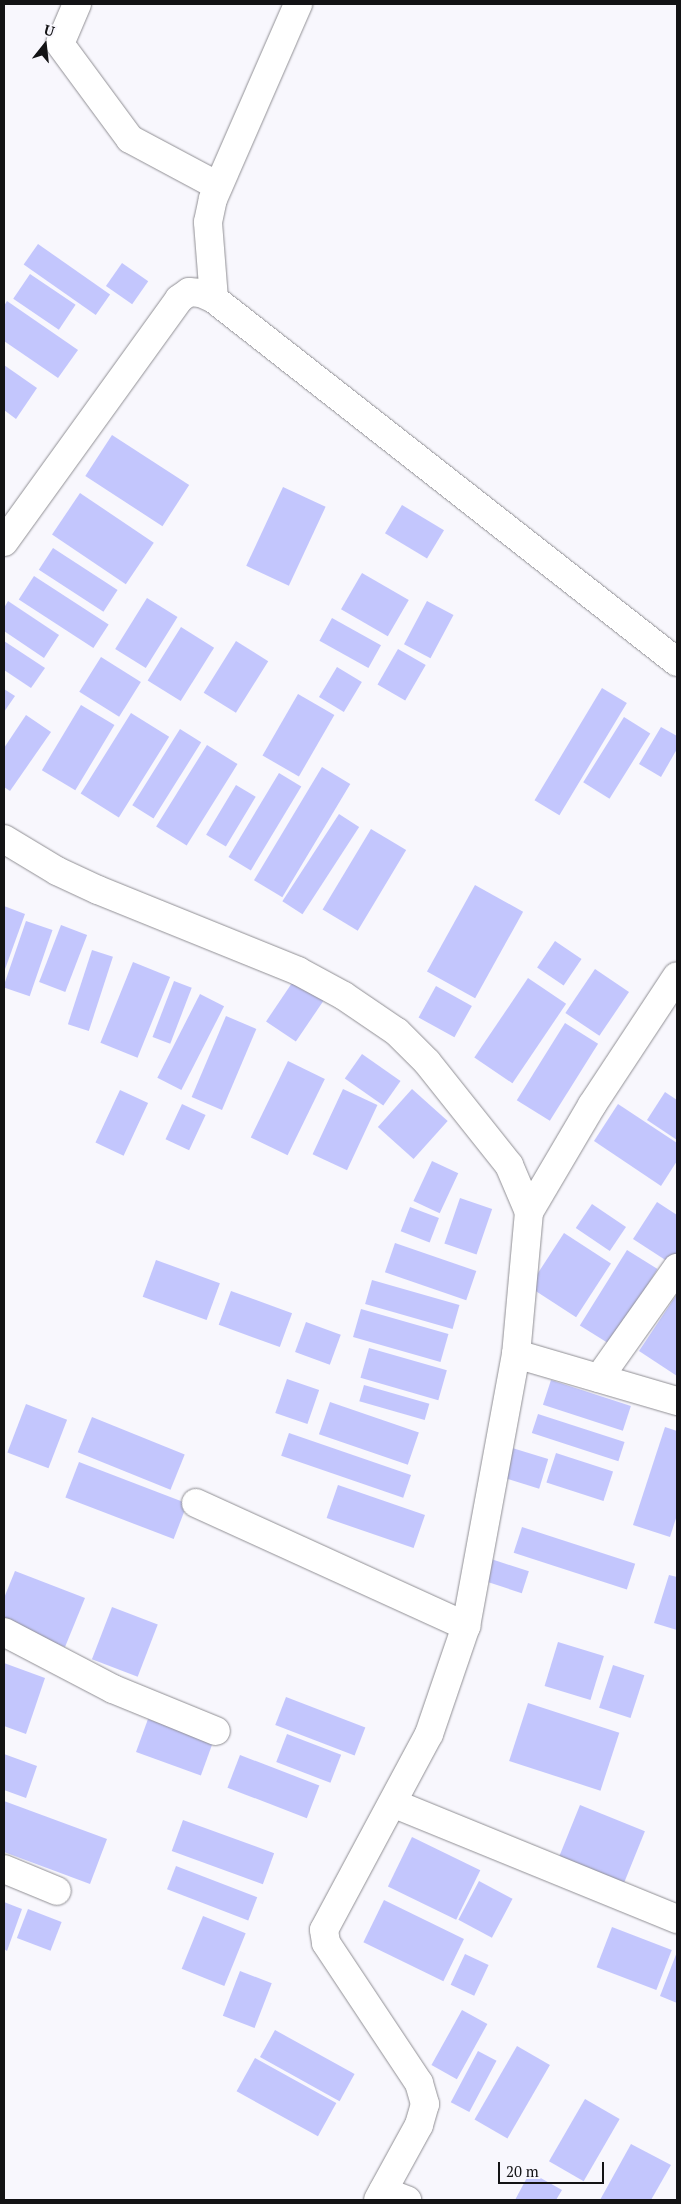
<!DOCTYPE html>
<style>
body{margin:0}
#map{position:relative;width:681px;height:2204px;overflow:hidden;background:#f8f7fd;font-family:"PT Serif",serif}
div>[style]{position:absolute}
.building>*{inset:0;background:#c3c6fd;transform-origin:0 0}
.roads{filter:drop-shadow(0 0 1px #908f94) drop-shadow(0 0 1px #908f94)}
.minor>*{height:28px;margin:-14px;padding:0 14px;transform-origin:14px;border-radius:14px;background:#fff}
span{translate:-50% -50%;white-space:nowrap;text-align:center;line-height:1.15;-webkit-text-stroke:5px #f8f7fd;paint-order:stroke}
.frame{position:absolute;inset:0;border:5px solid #131315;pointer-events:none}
.north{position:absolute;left:20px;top:20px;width:50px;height:50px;-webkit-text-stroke:4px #f8f7fd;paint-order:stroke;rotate:16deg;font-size:14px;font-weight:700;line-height:20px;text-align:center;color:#131315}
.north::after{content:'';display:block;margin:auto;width:18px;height:22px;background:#131315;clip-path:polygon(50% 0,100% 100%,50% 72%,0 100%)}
.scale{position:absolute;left:498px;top:2162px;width:106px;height:22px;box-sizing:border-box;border:2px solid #131315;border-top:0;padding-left:6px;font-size:15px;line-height:18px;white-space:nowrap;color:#131315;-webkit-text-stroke:4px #f8f7fd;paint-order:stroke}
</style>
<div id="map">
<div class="building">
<div style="left:38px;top:244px;width:88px;height:25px;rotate:35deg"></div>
<div style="left:122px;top:263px;width:32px;height:28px;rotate:35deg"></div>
<div style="left:30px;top:274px;width:55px;height:30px;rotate:34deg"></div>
<div style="clip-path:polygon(7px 301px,78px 350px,58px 378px,4px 341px,4px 306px)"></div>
<div style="clip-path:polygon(4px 365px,37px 388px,16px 419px,4px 410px)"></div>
<div style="left:112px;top:435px;width:92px;height:49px;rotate:33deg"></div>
<div style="left:283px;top:487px;width:47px;height:87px;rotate:25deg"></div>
<div style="left:80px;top:493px;width:89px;height:50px;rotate:34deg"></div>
<div style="left:402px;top:505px;width:49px;height:33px;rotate:31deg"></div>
<div style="left:53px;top:548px;width:77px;height:26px;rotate:33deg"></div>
<div style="left:362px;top:573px;width:54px;height:42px;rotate:30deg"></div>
<div style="left:34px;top:576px;width:89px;height:28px;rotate:33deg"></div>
<div style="left:147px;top:598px;width:36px;height:60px;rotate:32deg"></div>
<div style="clip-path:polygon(8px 601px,59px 635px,44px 658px,4px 631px,4px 608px)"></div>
<div style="left:427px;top:601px;width:30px;height:49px;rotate:28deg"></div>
<div style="left:332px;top:618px;width:56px;height:26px;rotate:29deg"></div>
<div style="left:181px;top:627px;width:39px;height:63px;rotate:32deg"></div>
<div style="clip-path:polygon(4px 641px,45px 668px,31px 688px,4px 670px)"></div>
<div style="left:236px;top:641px;width:38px;height:61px;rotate:32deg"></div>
<div style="left:398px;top:649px;width:32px;height:41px;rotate:30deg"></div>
<div style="left:101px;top:657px;width:47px;height:41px;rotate:32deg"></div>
<div style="left:337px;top:667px;width:29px;height:35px;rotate:31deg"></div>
<div style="left:602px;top:688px;width:29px;height:131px;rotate:31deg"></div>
<div style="clip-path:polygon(4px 689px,15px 696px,4px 712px)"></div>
<div style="left:298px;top:694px;width:42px;height:71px;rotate:30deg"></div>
<div style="left:81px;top:705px;width:39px;height:76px;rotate:31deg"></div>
<div style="left:131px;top:713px;width:45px;height:95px;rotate:32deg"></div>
<div style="clip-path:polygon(26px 715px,51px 732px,10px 791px,4px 787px,4px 748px)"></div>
<div style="left:624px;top:717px;width:31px;height:77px;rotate:32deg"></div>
<div style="clip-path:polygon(661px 727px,677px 736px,677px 749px,661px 777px,639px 764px)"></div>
<div style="left:180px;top:729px;width:25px;height:90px;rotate:32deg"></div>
<div style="left:207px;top:745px;width:36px;height:96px;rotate:32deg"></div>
<div style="left:322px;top:767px;width:33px;height:132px;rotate:31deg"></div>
<div style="left:279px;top:773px;width:26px;height:98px;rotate:31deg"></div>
<div style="left:236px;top:785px;width:23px;height:58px;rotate:31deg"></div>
<div style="left:339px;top:814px;width:24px;height:104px;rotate:33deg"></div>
<div style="left:371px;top:829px;width:41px;height:94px;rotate:31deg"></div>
<div style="left:475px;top:885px;width:55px;height:99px;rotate:29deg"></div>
<div style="clip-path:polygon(4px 906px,25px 914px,4px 972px)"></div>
<div style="left:26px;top:921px;width:28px;height:70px;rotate:19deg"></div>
<div style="left:61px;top:925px;width:28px;height:61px;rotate:21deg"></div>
<div style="left:555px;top:941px;width:32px;height:32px;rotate:34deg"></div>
<div style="left:92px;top:950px;width:22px;height:78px;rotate:18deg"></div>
<div style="left:133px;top:962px;width:40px;height:87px;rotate:22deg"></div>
<div style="left:595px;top:969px;width:41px;height:53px;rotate:34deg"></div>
<div style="left:528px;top:978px;width:46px;height:96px;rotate:34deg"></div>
<div style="left:294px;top:980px;width:36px;height:50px;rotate:34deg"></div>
<div style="left:174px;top:981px;width:19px;height:60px;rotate:21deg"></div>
<div style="left:436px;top:986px;width:41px;height:36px;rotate:29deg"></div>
<div style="left:200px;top:994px;width:27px;height:94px;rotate:27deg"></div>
<div style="left:226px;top:1016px;width:33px;height:88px;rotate:23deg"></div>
<div style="left:565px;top:1023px;width:39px;height:91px;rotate:32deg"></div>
<div style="left:362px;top:1054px;width:47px;height:30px;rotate:35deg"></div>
<div style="left:288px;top:1061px;width:41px;height:85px;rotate:26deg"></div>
<div style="left:343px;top:1089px;width:38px;height:72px;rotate:25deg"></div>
<div style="left:412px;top:1089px;width:48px;height:51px;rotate:42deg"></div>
<div style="left:120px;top:1090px;width:31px;height:58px;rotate:25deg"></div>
<div style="clip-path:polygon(665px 1092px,677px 1100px,677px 1140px,647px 1120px)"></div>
<div style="left:182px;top:1104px;width:26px;height:39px;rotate:25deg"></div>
<div style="clip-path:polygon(618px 1104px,677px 1143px,677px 1161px,661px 1186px,594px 1141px)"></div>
<div style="left:432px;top:1161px;width:29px;height:44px;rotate:25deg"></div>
<div style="left:460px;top:1198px;width:34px;height:48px;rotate:19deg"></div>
<div style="clip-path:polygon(657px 1202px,677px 1215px,677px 1253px,670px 1263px,633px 1239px)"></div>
<div style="left:592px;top:1204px;width:41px;height:29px;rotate:34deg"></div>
<div style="left:410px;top:1207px;width:31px;height:26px;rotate:21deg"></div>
<div style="left:564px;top:1233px;width:56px;height:64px;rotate:33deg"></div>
<div style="left:395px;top:1243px;width:86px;height:31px;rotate:19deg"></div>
<div style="left:627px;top:1250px;width:36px;height:89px;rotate:32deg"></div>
<div style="left:156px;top:1260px;width:68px;height:39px;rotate:20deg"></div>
<div style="left:372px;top:1280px;width:91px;height:25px;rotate:16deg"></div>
<div style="left:231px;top:1291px;width:65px;height:36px;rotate:20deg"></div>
<div style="clip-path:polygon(677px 1294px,677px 1376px,639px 1351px)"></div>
<div style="left:361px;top:1309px;width:91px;height:29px;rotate:16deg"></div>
<div style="left:306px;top:1322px;width:37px;height:32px;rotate:20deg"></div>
<div style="left:369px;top:1348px;width:81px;height:31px;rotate:16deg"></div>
<div style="left:287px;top:1379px;width:34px;height:36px;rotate:19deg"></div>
<div style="left:551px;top:1380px;width:84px;height:26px;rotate:18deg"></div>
<div style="left:364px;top:1385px;width:68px;height:17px;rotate:16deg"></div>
<div style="left:330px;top:1402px;width:94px;height:34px;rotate:19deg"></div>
<div style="left:26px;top:1404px;width:44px;height:52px;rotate:21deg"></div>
<div style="left:538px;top:1414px;width:91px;height:20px;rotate:18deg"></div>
<div style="left:92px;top:1417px;width:100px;height:38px;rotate:22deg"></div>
<div style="clip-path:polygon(665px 1427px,677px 1431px,677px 1515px,670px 1537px,633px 1525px)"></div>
<div style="left:289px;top:1433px;width:129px;height:24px;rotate:19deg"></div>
<div style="left:509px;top:1447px;width:41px;height:31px;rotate:17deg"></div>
<div style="left:556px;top:1453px;width:60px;height:31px;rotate:18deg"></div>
<div style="left:79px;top:1462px;width:116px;height:38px;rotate:21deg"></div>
<div style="left:338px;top:1485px;width:92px;height:35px;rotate:19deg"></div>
<div style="left:522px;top:1527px;width:119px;height:27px;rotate:18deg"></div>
<div style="left:488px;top:1558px;width:43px;height:23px;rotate:18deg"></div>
<div style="clip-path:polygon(15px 1571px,85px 1598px,65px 1647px,4px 1623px,4px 1598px)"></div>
<div style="clip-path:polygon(669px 1575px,677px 1577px,677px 1630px,654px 1623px)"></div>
<div style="left:112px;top:1607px;width:49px;height:56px;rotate:21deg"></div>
<div style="left:558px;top:1642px;width:48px;height:46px;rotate:17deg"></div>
<div style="clip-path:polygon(4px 1663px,45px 1678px,26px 1734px,4px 1726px)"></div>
<div style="left:613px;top:1665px;width:33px;height:45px;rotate:18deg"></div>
<div style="left:286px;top:1697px;width:85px;height:30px;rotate:21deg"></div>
<div style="left:528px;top:1703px;width:96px;height:61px;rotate:18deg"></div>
<div style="left:148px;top:1719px;width:69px;height:35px;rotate:20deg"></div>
<div style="left:287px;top:1734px;width:58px;height:30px;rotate:21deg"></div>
<div style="clip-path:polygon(4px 1754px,37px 1766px,26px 1798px,4px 1790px)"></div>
<div style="left:240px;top:1755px;width:85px;height:35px;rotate:21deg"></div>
<div style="clip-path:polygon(4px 1801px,107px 1839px,90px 1884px,4px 1852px)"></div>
<div style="left:580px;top:1805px;width:70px;height:62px;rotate:22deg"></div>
<div style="left:183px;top:1820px;width:97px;height:33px;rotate:20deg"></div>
<div style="left:412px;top:1837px;width:76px;height:55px;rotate:26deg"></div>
<div style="left:176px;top:1866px;width:87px;height:25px;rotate:21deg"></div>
<div style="left:479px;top:1881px;width:38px;height:44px;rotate:28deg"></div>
<div style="left:384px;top:1900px;width:89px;height:47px;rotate:26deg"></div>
<div style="clip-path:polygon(4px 1902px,22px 1909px,7px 1951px,4px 1949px)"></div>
<div style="left:28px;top:1909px;width:36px;height:31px;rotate:21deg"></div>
<div style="left:203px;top:1916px;width:46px;height:57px;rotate:22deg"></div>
<div style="left:612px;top:1927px;width:64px;height:43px;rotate:21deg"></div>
<div style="clip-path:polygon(677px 1952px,677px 2003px,660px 1996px)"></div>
<div style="left:465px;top:1954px;width:26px;height:34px;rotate:25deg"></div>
<div style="left:240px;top:1971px;width:34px;height:48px;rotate:21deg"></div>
<div style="left:462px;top:2010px;width:29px;height:63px;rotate:29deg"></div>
<div style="left:275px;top:2030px;width:91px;height:31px;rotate:29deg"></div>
<div style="left:517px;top:2046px;width:38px;height:85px;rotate:30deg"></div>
<div style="left:478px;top:2051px;width:21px;height:58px;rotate:28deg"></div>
<div style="left:255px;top:2058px;width:93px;height:38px;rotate:29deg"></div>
<div style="left:585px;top:2099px;width:40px;height:72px;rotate:30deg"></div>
<div style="clip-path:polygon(631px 2144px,671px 2165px,651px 2200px,600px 2200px)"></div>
<div style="clip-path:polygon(530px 2172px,562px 2190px,556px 2200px,515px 2200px)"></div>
</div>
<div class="roads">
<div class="minor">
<div style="left:77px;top:4px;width:43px;rotate:113deg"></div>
<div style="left:60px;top:44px;width:118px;rotate:53.6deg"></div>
<div style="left:130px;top:139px;width:100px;rotate:28.1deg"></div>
<div style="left:214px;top:299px;width:77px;rotate:-94.5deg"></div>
<div style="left:208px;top:222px;width:24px;rotate:-78deg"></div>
<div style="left:213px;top:199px;width:213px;rotate:-66.4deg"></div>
<div style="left:4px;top:542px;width:299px;rotate:-54.2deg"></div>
<div style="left:179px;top:299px;width:12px;rotate:-35deg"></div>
<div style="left:189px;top:292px;width:12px;rotate:5deg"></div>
<div style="left:201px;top:293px;width:14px;rotate:25deg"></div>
<div style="left:214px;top:299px;width:588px;rotate:38.1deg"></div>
<div style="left:4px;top:839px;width:62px;rotate:31.1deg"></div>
<div style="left:57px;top:871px;width:45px;rotate:24.9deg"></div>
<div style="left:98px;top:890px;width:216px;rotate:22deg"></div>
<div style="left:298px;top:971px;width:52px;rotate:28.5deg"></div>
<div style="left:344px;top:996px;width:64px;rotate:34.2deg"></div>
<div style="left:397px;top:1032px;width:42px;rotate:45deg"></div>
<div style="left:427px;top:1062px;width:132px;rotate:51.5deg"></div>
<div style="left:509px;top:1165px;width:51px;rotate:66.9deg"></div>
<div style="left:529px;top:1212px;width:143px;rotate:95.2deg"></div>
<div style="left:516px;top:1354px;width:277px;rotate:100.4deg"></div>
<div style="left:466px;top:1626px;width:114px;rotate:108.9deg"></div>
<div style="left:429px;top:1734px;width:222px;rotate:118.2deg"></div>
<div style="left:324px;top:1930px;width:13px;rotate:81deg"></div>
<div style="left:326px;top:1943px;width:168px;rotate:56.4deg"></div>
<div style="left:419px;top:2083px;width:22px;rotate:74deg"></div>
<div style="left:425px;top:2104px;width:22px;rotate:106deg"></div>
<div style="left:419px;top:2125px;width:85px;rotate:118.7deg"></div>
<div style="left:529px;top:1212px;width:124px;rotate:-59.5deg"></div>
<div style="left:592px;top:1105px;width:154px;rotate:-56.6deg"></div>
<div style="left:516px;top:1354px;width:168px;rotate:16.3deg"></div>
<div style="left:599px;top:1378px;width:135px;rotate:-54.7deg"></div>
<div style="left:196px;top:1503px;width:297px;rotate:24.5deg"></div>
<div style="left:4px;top:1632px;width:123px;rotate:27.6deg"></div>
<div style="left:113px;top:1689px;width:111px;rotate:22.2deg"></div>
<div style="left:395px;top:1804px;width:305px;rotate:22.2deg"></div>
<div style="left:4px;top:1869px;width:57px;rotate:22.5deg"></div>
<div style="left:383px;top:2191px;width:26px;rotate:21deg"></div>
</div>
</div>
<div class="frame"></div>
<div class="north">U</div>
<div class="scale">20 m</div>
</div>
